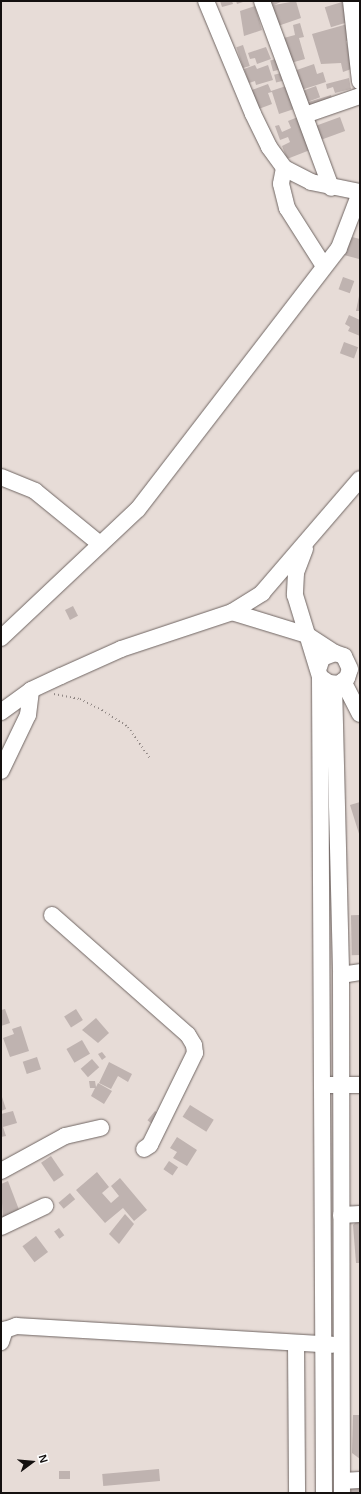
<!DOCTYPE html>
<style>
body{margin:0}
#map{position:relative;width:361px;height:1494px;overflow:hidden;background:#e7dcd7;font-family:Helvetica,sans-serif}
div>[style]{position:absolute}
.building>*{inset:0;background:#bfb3b0;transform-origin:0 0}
.path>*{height:2px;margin-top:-1px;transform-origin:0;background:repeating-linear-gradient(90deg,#918885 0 1px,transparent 0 4px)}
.roads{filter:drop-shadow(0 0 1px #706663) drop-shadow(0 0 1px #706663)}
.minor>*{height:16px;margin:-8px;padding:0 8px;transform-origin:8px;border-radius:8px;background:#fff}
span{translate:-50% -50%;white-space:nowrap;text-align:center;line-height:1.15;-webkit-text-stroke:3px #fff;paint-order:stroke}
.frame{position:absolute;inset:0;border:2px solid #14100f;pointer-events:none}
.north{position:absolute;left:12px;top:1442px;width:40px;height:40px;-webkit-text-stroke:3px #fff;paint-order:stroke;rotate:74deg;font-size:11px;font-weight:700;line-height:16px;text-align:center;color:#14100f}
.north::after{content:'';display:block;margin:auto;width:14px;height:18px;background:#14100f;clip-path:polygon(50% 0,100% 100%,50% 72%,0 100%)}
</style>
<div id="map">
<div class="building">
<div style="clip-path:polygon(220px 1px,232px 1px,233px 4px,222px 7px)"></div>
<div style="clip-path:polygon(236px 1px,246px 1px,237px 4px)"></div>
<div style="clip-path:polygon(264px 1px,283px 1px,274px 5px,296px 1px,301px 18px,275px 27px)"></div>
<div style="left:342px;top:2px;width:21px;height:18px;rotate:73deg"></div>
<div style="clip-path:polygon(255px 6px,262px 30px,244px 36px,240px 11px)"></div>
<div style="clip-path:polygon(300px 23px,304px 37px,299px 38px,305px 59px,287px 64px,280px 39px,295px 35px,293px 25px)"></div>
<div style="clip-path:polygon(351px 23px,356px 38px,346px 41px,354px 68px,343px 72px,341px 63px,321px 64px,312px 34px)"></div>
<div style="left:243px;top:45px;width:22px;height:7px;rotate:72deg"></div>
<div style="clip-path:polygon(266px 47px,271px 59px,257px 64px,255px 58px,250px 59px,248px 53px)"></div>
<div style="left:276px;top:59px;width:11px;height:6px;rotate:75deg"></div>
<div style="clip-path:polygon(314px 64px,317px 74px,323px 72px,326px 82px,298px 91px,291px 72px)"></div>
<div style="clip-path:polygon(255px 65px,257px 69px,268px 65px,273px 80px,256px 85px,255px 81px,249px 83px,244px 69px)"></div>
<div style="left:281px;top:73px;width:8px;height:7px;rotate:76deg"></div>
<div style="clip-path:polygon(349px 78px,351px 89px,335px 93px,333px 87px,327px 89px,326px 84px)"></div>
<div style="clip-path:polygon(268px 84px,271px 91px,286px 86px,294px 109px,279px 114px,272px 92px,268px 93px,272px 104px,256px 110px,249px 91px)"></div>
<div style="left:316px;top:86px;width:12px;height:18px;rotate:70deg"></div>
<div style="left:331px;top:95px;width:10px;height:24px;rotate:73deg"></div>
<div style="clip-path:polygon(298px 117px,310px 150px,287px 159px,282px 146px,290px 142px,288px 137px,280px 140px,275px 126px,279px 125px,282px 132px,291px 128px,288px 121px)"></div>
<div style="left:340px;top:117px;width:15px;height:27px;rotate:70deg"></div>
<div style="clip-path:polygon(348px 236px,360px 239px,359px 259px,344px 255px)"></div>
<div style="left:343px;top:277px;width:12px;height:13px;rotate:20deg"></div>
<div style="clip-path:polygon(359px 296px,360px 296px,360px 311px,356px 311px)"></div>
<div style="clip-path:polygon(349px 315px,360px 320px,360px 336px,348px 331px,350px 327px,345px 324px)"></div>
<div style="left:344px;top:342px;width:15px;height:12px;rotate:20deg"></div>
<div style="left:73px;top:606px;width:11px;height:9px;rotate:63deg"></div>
<div style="clip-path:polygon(360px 802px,360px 837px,350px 805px)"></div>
<div style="left:359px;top:915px;width:40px;height:8px;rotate:89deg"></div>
<div style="clip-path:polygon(5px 1009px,10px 1023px,1px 1026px,1px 1010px)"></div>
<div style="left:76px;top:1009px;width:13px;height:14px;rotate:58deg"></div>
<div style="clip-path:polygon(96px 1018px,109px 1033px,98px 1043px,82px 1030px)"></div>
<div style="clip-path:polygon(21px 1026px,29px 1051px,10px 1057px,3px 1038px,14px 1034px,12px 1029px)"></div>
<div style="left:82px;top:1040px;width:16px;height:18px;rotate:60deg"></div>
<div style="clip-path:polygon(102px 1052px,106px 1057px,102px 1060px,98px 1054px)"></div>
<div style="left:37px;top:1057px;width:13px;height:15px;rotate:72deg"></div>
<div style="left:92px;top:1059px;width:11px;height:15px;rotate:49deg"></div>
<div style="clip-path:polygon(109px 1062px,132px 1074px,128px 1082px,118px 1076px,111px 1089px,99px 1083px)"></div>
<div style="clip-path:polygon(89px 1081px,95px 1081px,96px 1087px,98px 1083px,112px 1091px,104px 1104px,91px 1096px,95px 1088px,90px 1088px)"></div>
<div style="clip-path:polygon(1px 1094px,6px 1109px,1px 1111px)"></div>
<div style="left:190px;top:1105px;width:28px;height:14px;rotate:32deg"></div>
<div style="clip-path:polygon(13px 1111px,17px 1123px,3px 1127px,6px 1136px,1px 1137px,1px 1114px)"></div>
<div style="left:155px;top:1111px;width:6px;height:12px;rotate:39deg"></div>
<div style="clip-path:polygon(177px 1137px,197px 1150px,187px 1166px,173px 1158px,177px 1152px,170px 1148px)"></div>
<div style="left:51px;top:1156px;width:23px;height:12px;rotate:56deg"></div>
<div style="left:169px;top:1161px;width:11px;height:10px;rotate:34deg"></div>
<div style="clip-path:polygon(97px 1172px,109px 1187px,102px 1193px,111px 1203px,119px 1196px,111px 1186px,120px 1178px,147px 1210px,134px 1221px,123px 1208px,105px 1223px,76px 1190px)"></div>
<div style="clip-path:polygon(8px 1181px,21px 1215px,3px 1222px,1px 1184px)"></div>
<div style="left:70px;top:1193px;width:8px;height:15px;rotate:50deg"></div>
<div style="clip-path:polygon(125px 1214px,134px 1224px,119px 1244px,109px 1234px)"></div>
<div style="clip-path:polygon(360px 1218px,360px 1263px,356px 1263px,353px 1225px)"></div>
<div style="left:59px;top:1228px;width:9px;height:6px;rotate:54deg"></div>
<div style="left:36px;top:1236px;width:20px;height:17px;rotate:53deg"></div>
<div style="clip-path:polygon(353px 1415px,360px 1415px,360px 1459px,352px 1453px)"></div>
<div style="left:159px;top:1469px;width:12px;height:57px;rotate:85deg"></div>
<div style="left:59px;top:1471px;width:11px;height:8px"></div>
<div style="left:351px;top:1482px;width:9px;height:11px"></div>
</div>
<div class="path">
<div style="left:54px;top:694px;width:26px;rotate:11deg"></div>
<div style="left:80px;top:699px;width:25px;rotate:27deg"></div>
<div style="left:102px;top:710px;width:31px;rotate:33deg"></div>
<div style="left:128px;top:727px;width:38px;rotate:55deg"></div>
</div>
<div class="roads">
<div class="minor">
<div style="left:206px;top:1px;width:122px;rotate:67.4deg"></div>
<div style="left:253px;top:114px;width:37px;rotate:64deg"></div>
<div style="left:269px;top:147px;width:26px;rotate:54deg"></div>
<div style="left:284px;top:168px;width:30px;rotate:27deg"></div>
<div style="left:311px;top:182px;width:50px;rotate:11.5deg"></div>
<div style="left:262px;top:1px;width:199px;rotate:69.7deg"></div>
<div style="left:351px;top:1px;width:81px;rotate:83.6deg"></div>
<div style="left:305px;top:115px;width:58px;rotate:-19.1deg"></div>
<div style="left:284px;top:168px;width:16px;rotate:101deg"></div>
<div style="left:281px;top:184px;width:25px;rotate:76deg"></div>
<div style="left:287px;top:208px;width:69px;rotate:57.5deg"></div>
<div style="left:1px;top:477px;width:37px;rotate:22deg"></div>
<div style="left:35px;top:491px;width:84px;rotate:39.2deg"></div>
<div style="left:305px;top:549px;width:26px;rotate:111deg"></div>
<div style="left:296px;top:573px;width:22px;rotate:93deg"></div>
<div style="left:295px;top:595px;width:86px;rotate:73deg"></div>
<div style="left:320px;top:677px;width:11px;rotate:34deg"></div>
<div style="left:329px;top:683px;width:10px;rotate:6deg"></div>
<div style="left:339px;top:684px;width:10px;rotate:-37deg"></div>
<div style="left:347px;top:678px;width:9px;rotate:-72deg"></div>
<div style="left:350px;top:669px;width:14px;rotate:-115deg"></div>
<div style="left:344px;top:656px;width:9px;rotate:-162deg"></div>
<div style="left:335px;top:653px;width:14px;rotate:159deg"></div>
<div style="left:322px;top:658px;width:9px;rotate:108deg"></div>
<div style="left:232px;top:612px;width:78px;rotate:17deg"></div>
<div style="left:307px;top:635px;width:33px;rotate:33deg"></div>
<div style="left:1px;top:638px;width:188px;rotate:-43.3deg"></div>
<div style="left:138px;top:509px;width:329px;rotate:-52.4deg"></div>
<div style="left:339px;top:248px;width:59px;rotate:-69.1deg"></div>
<div style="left:320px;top:677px;width:816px;rotate:89.72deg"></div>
<div style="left:343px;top:681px;width:37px;rotate:63deg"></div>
<div style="left:334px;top:684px;width:291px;rotate:88.6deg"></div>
<div style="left:341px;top:975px;width:518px;rotate:89.89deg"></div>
<div style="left:1px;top:712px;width:37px;rotate:-36deg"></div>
<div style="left:31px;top:690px;width:33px;rotate:-25deg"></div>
<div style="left:61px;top:676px;width:66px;rotate:-24.2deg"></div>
<div style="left:121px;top:649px;width:117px;rotate:-18.4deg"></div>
<div style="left:232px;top:612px;width:36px;rotate:-32deg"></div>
<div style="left:262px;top:593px;width:150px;rotate:-49.3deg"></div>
<div style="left:1px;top:771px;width:62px;rotate:-64.3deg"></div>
<div style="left:28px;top:715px;width:25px;rotate:-83deg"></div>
<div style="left:52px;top:915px;width:181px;rotate:41.4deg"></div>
<div style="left:188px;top:1035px;width:12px;rotate:59deg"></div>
<div style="left:194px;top:1045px;width:8px;rotate:83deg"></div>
<div style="left:195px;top:1053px;width:102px;rotate:116.1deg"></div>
<div style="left:150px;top:1145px;width:7px;rotate:146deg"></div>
<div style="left:341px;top:975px;width:19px;rotate:-9deg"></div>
<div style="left:330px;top:1085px;width:30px"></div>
<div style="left:1px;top:1171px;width:73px;rotate:-28.7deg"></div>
<div style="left:65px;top:1136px;width:37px;rotate:-13deg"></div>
<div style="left:341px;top:1215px;width:19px;rotate:-3deg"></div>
<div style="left:1px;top:1227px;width:49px;rotate:-25.5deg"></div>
<div style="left:1px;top:1342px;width:13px;rotate:-72deg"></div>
<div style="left:5px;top:1330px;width:12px;rotate:-20deg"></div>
<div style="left:16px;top:1326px;width:317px;rotate:3.4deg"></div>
<div style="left:296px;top:1343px;width:150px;rotate:89.6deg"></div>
<div style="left:342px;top:1481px;width:18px;rotate:-3deg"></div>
</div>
</div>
<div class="frame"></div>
<div class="north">N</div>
</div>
